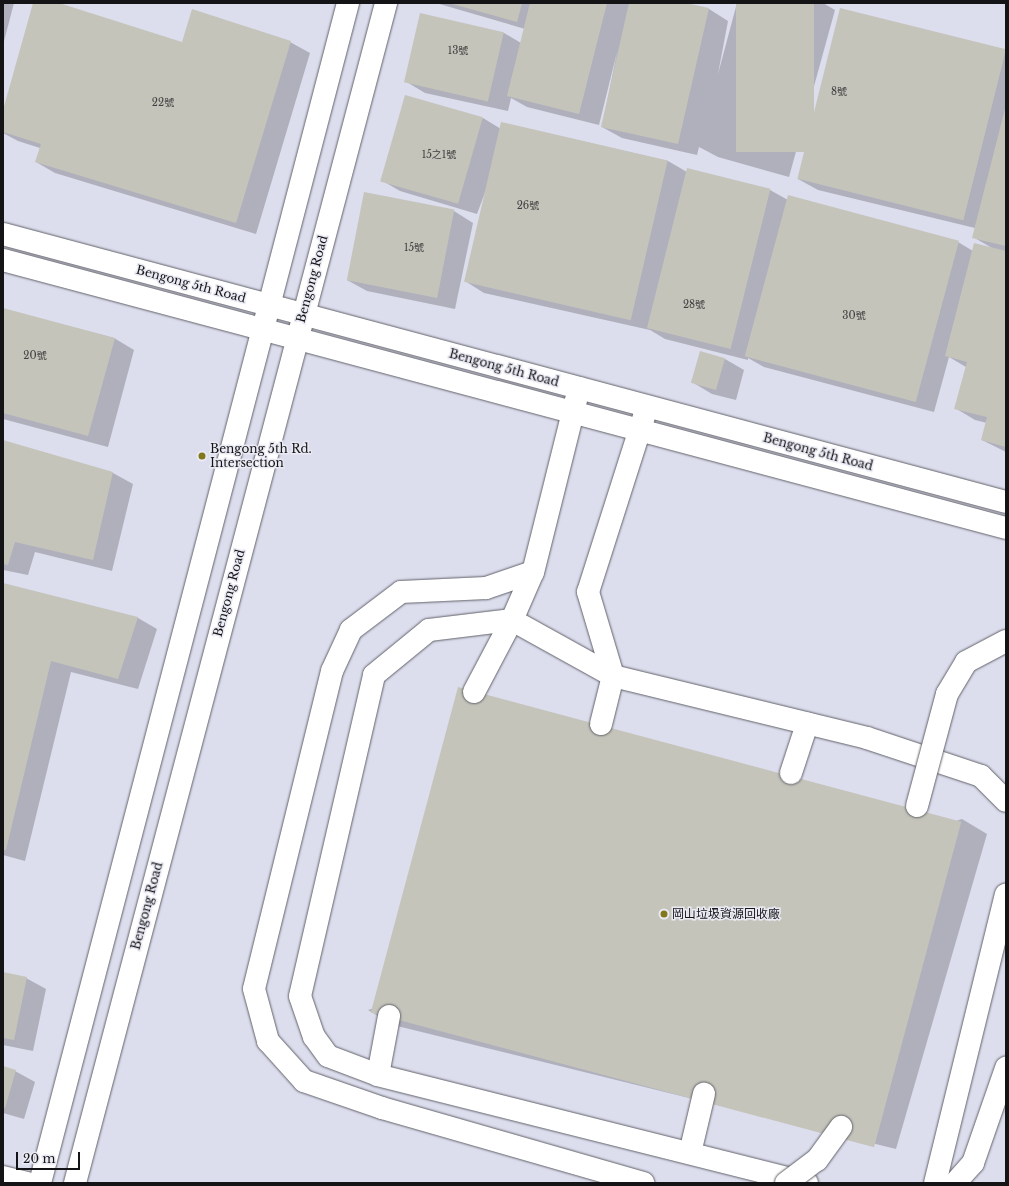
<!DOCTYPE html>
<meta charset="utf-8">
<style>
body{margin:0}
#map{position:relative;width:1009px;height:1186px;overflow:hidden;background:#e9eaf3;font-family:"Libre Baskerville","Noto Sans TC",serif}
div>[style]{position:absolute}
.built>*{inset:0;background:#dcdded;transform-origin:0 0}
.shadow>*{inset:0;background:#0003}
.building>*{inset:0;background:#c5c4bb;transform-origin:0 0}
.roads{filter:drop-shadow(0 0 1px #616269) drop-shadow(0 0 1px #616269)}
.minor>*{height:22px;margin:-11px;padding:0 11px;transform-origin:11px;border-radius:11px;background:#fff}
.bridges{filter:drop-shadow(0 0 1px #616269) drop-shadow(0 0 1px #616269)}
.minor-bridge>*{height:22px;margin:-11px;padding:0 11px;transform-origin:11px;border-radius:11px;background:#fff}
.dots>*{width:11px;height:11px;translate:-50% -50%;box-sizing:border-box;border:2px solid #e9eaf3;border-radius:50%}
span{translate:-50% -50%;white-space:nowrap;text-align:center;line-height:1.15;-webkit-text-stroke:3px #e9eaf3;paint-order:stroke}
.number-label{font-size:10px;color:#404040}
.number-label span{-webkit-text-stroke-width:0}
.street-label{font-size:12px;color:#141417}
.poi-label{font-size:12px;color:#141417}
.left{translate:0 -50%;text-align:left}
.frame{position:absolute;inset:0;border:4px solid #141417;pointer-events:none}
.scale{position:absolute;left:16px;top:1152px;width:64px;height:18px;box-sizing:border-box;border:2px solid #141417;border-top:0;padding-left:5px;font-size:12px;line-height:14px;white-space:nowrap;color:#141417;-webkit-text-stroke:3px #e9eaf3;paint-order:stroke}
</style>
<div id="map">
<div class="built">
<div style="left:3px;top:3px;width:1003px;height:1180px"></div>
</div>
<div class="shadow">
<div style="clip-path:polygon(3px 3px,14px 3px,3px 45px)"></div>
<div style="clip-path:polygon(34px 3px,56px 3px,182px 43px,290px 42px,310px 53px,256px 234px,55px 173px,36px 162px,40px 148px,18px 141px,3px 133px,3px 113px)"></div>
<div style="clip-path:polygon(436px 3px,681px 3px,709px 9px,728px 21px,718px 74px,737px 3px,823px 3px,835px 10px,789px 177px,718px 157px,699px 147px,697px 155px,622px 138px,602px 127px,617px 52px,599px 125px,527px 107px,511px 98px,508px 111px,425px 93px,405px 81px,421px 14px,504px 33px,521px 43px,525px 29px)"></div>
<div style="clip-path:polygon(1006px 49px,1006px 452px,982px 440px,987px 423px,975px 420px,955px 408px,966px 367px,949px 357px,934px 412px,764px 367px,748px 358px,748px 360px,665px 339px,650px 330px,484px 293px,465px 281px,487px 187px,477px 214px,400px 191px,381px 180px,483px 118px,501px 129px,502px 123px,668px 161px,687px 172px,688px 169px,770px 190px,788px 200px,958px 242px,973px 251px,992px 248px,973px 237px,975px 228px,818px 190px,798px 179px)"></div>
<div style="clip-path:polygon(454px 211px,473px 223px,455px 309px,367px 291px,347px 280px)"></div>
<div style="clip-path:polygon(3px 309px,114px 338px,134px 350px,108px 447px,3px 419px)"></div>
<div style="clip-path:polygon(701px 352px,725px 359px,744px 370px,736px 400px,712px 394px,692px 382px)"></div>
<div style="clip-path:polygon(3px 441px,113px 473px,133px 484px,112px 571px,35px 552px,28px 575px,3px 570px)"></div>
<div style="clip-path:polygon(3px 584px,138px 618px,157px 629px,138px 689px,71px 672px,25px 861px,3px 855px)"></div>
<div style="clip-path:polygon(962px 819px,987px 834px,896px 1149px,393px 1025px,368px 1010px)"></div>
<div style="clip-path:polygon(3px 973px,26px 978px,46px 989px,33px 1051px,3px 1045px)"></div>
<div style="clip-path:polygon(3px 1068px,15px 1071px,35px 1082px,24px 1119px,3px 1113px)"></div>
</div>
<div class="building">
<div style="clip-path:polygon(33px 3px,59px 3px,182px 42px,192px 9px,291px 41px,236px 223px,35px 162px,41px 144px,3px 132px,3px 110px)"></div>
<div style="clip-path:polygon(449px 3px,522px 3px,517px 22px)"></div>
<div style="clip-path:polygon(530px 3px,607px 3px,579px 114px,507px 96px)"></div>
<div style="clip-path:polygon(629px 3px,686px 3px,709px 8px,678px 144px,601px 127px)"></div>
<div style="left:736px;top:3px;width:78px;height:149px"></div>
<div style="left:840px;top:8px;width:171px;height:176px;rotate:14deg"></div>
<div style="left:420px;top:13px;width:86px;height:71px;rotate:13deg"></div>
<div style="left:405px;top:95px;width:81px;height:90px;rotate:16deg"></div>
<div style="clip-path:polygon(1005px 109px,1006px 109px,1006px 246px,972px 238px)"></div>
<div style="left:501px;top:122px;width:171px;height:164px;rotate:13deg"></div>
<div style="left:687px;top:168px;width:86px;height:165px;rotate:14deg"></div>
<div style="left:364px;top:192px;width:92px;height:90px;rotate:11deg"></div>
<div style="left:788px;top:195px;width:177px;height:167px;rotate:15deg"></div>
<div style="clip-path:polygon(974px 243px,1006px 251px,1006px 447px,981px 440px,987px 417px,954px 409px,967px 362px,945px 356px)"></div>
<div style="clip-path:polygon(3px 308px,115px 338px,88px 436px,3px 413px)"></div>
<div style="left:700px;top:351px;width:26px;height:33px;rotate:16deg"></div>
<div style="clip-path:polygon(3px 440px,113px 472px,93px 560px,15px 542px,8px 565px,3px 564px)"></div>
<div style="clip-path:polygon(3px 583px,138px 617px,118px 679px,51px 661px,6px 850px,3px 850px)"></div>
<div style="left:458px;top:687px;width:521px;height:337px;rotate:15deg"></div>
<div style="clip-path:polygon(3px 972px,27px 977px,14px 1040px,3px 1038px)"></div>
<div style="clip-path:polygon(3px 1066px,16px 1070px,5px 1108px,3px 1108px)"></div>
</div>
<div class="roads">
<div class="minor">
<div style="left:3px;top:234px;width:1038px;rotate:14.96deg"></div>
<div style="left:3px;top:260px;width:1038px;rotate:14.96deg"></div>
<div style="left:579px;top:388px;width:190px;rotate:104deg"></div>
<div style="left:533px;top:572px;width:50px;rotate:161.2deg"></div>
<div style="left:486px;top:588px;width:85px;rotate:177.3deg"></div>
<div style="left:401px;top:592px;width:63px;rotate:142.8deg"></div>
<div style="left:351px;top:630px;width:45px;rotate:114.9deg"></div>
<div style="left:332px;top:671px;width:327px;rotate:103.8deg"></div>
<div style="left:254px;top:989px;width:54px;rotate:74.9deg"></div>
<div style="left:268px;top:1041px;width:54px;rotate:48deg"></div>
<div style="left:304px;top:1081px;width:83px;rotate:19.1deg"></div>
<div style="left:382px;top:1108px;width:272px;rotate:16deg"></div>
<div style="left:474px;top:692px;width:81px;rotate:-62.2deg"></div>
<div style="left:512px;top:620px;width:52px;rotate:-66.4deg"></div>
<div style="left:601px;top:724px;width:49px;rotate:-76deg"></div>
<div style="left:613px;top:676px;width:88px;rotate:-106.6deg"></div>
<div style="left:588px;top:592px;width:184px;rotate:-72.3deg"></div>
<div style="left:791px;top:773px;width:52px;rotate:-71.9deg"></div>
<div style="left:378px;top:1075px;width:60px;rotate:-79.4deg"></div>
<div style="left:690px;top:1153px;width:61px;rotate:-76.7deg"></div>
<div style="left:3px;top:1177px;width:25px;rotate:14deg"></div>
<div style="left:40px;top:1183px;width:1220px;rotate:-75.37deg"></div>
<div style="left:75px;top:1183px;width:1220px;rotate:-75.23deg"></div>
<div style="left:807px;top:1183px;width:442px;rotate:-165.9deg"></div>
<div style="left:378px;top:1075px;width:53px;rotate:-159.2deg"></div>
<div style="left:328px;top:1056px;width:24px;rotate:-126deg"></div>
<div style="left:314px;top:1037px;width:43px;rotate:-108.9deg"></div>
<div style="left:300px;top:996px;width:329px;rotate:-77deg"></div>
<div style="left:374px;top:675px;width:71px;rotate:-39.3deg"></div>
<div style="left:429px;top:630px;width:84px;rotate:-6.9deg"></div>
<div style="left:512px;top:620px;width:115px;rotate:29deg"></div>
<div style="left:613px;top:676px;width:261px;rotate:13.7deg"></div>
<div style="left:867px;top:738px;width:120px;rotate:18.4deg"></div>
<div style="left:981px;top:776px;width:35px;rotate:45deg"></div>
<div style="left:935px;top:1183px;width:297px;rotate:-76.2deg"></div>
<div style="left:955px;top:1183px;width:27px;rotate:-48deg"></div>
<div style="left:973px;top:1163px;width:101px;rotate:-70.8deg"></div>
</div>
</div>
<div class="bridges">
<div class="minor-bridge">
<div style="left:917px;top:806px;width:116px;rotate:-75deg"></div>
<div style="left:947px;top:694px;width:37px;rotate:-59deg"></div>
<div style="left:966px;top:662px;width:45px;rotate:-27.7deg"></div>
<div style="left:786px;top:1183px;width:39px;rotate:-37deg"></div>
<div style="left:817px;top:1160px;width:41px;rotate:-54deg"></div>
</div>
</div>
<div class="dots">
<div style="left:202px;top:456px;background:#82771a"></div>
<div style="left:664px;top:914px;background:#82771a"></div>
</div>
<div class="number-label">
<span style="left:458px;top:51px">13號</span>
<span style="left:839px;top:92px">8號</span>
<span style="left:163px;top:103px">22號</span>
<span style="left:439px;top:155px">15之1號</span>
<span style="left:528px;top:206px">26號</span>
<span style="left:414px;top:248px">15號</span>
<span style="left:694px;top:305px">28號</span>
<span style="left:854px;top:316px">30號</span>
<span style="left:35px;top:356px">20號</span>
</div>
<div class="street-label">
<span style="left:312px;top:279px;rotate:-75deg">Bengong Road</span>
<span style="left:191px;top:284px;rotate:15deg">Bengong 5th Road</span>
<span style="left:504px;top:368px;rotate:15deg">Bengong 5th Road</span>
<span style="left:818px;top:452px;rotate:15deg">Bengong 5th Road</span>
<span style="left:229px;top:593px;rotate:-75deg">Bengong Road</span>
<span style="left:147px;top:906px;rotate:-75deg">Bengong Road</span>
</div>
<div class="poi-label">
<span class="left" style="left:210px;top:456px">Bengong 5th Rd.<br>Intersection</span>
<span class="left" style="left:672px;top:914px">岡山垃圾資源回收廠</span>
</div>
<div class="frame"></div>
<div class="scale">20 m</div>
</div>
